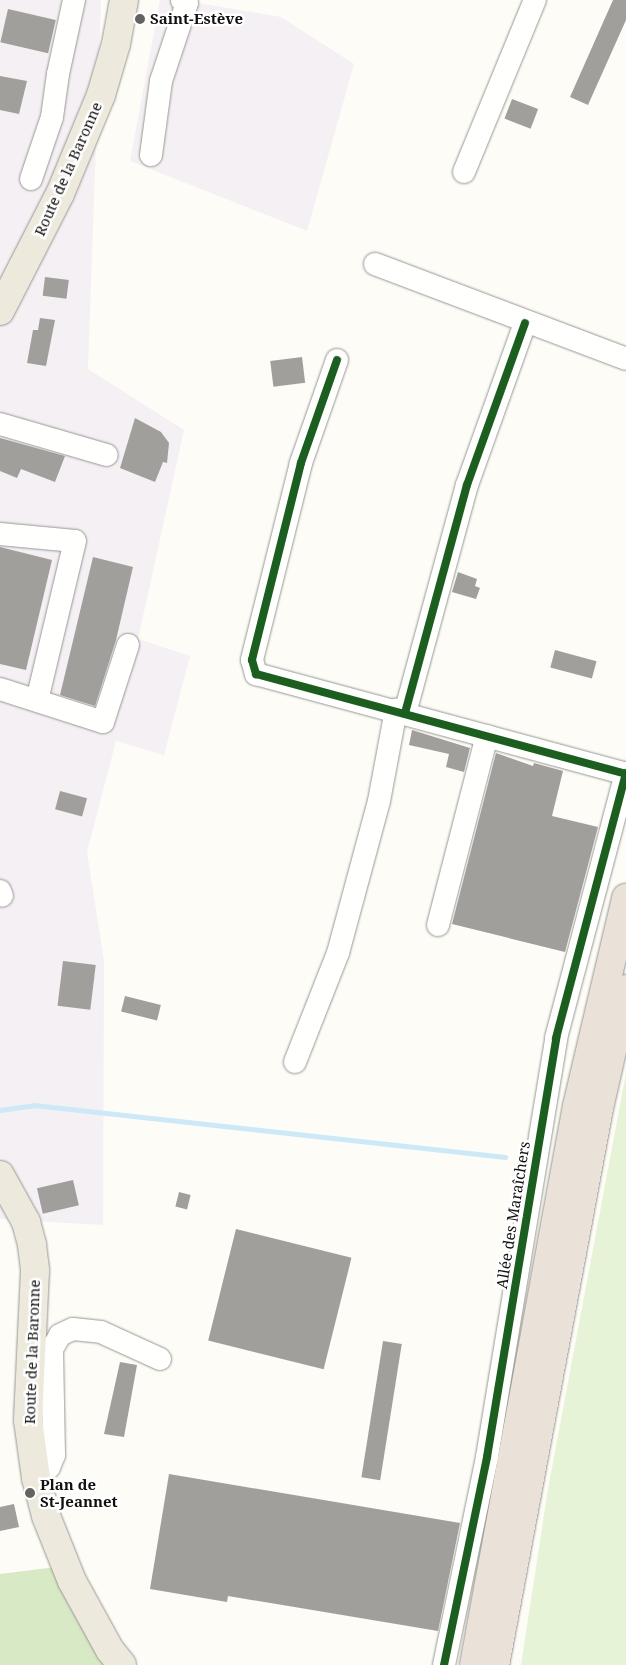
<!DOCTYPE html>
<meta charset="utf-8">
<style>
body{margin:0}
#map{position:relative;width:626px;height:1665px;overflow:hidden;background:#fdfcf7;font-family:"Noto Serif",serif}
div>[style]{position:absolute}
.industrial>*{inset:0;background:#f5f0f3}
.green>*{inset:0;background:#e7f3d7}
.forest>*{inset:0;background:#d8eac5}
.stream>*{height:4.5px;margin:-2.25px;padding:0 2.25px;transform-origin:2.25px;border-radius:2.25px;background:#cde8f7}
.building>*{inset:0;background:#a19f9c;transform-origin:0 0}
.roads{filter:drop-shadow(0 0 1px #979795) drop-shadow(0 0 1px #979795)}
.minor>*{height:22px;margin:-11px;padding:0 11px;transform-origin:11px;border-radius:11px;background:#fffffe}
.major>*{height:28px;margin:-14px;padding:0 14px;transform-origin:14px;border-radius:14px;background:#ede9dc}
.highway>*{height:28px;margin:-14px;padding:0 14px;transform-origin:14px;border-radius:14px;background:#eae1d8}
.cycleway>*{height:8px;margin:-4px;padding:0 4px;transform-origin:4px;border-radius:4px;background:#1b5e20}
.dots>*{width:14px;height:14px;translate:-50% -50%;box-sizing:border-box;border:2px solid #fff;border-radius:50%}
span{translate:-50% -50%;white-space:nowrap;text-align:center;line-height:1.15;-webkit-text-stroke:5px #fff;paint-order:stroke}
.poi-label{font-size:15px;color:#111;font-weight:700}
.left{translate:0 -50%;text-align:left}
.street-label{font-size:15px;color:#111}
</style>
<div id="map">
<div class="industrial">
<div style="clip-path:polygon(0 0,101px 0,88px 369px,184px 430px,138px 639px,190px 656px,164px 755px,116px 741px,87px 852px,104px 961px,103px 1225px,0 1219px)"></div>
<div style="clip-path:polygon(160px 0,180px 0,281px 17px,354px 64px,307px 231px,130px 161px)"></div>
</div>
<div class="green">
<div style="clip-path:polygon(626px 1073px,626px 1665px,521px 1665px,548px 1489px)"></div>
</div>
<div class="forest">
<div style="clip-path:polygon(56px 1567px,108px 1665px,0 1665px,0 1574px)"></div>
</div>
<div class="stream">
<div style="left:0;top:1110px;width:34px;rotate:-8deg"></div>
<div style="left:34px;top:1105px;width:474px;rotate:6.3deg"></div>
</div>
<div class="building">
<div style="clip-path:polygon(613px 0,626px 0,626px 20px,588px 105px,570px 97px)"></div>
<div style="left:8px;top:9px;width:49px;height:34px;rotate:13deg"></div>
<div style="clip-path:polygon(0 76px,27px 81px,19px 114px,0 110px)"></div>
<div style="left:512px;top:99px;width:28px;height:21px;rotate:21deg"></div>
<div style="left:45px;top:277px;width:24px;height:19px;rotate:7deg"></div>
<div style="clip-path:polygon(40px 318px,55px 320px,46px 366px,27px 363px,33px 330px,38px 330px)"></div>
<div style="left:302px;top:357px;width:26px;height:32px;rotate:83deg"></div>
<div style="clip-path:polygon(135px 418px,161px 432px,169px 443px,167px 463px,163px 462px,155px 482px,120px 468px)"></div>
<div style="clip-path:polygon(0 438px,65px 456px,55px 482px,21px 469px,17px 478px,0 471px)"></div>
<div style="clip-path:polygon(0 547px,52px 560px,26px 670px,0 664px)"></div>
<div style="clip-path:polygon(93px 557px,133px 567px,116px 640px,95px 706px,60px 695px)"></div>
<div style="clip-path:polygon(458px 572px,477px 579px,475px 586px,480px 588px,476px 599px,452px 592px)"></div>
<div style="left:555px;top:650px;width:43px;height:18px;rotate:15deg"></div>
<div style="clip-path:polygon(412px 730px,470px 748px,464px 772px,446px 767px,449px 754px,409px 745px)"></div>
<div style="clip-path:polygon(496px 753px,533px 766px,534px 763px,563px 771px,552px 816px,598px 827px,565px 952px,452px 924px)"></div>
<div style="left:60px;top:791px;width:28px;height:19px;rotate:15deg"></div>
<div style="left:63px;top:961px;width:33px;height:45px;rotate:7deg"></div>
<div style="left:125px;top:996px;width:37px;height:16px;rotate:14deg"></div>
<div style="left:73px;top:1180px;width:26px;height:37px;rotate:77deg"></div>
<div style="left:179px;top:1192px;width:12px;height:15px;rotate:14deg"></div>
<div style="left:236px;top:1229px;width:119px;height:115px;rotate:14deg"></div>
<div style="left:383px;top:1341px;width:19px;height:138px;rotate:9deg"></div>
<div style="clip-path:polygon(120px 1362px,137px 1365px,124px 1437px,104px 1434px)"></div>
<div style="clip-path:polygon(169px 1474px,460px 1523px,438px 1631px,228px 1596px,227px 1602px,150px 1589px)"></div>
<div style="clip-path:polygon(14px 1504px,19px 1527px,0 1531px,0 1507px)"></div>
</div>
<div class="roads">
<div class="minor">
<div style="left:151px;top:155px;width:75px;rotate:-82.3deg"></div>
<div style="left:161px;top:81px;width:82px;rotate:-71.6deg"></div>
<div style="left:187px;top:3px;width:6px;rotate:-149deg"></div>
<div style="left:464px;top:172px;width:186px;rotate:-67.6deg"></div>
<div style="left:31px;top:179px;width:65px;rotate:-71.3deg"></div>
<div style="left:52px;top:117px;width:43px;rotate:-82.1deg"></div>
<div style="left:58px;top:74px;width:76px;rotate:-77.8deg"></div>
<div style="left:375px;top:264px;width:268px;rotate:20.7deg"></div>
<div style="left:337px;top:360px;width:109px;rotate:109.3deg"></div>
<div style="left:301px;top:463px;width:203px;rotate:104deg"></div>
<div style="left:252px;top:660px;width:15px;rotate:74deg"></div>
<div style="left:256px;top:674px;width:383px;rotate:15.1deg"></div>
<div style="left:0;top:424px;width:111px;rotate:16.2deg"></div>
<div style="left:0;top:534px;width:75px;rotate:5.3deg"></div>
<div style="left:75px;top:541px;width:164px;rotate:103.4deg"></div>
<div style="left:0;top:689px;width:108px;rotate:17.8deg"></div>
<div style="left:103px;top:722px;width:81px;rotate:-72deg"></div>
<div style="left:405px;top:713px;width:236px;rotate:-74.8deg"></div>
<div style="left:467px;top:485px;width:172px;rotate:-70.3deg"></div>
<div style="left:0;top:891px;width:5px;rotate:68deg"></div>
<div style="left:438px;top:925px;width:195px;rotate:-75.5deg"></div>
<div style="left:295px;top:1062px;width:117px;rotate:-68.5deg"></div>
<div style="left:338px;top:953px;width:157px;rotate:-74.9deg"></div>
<div style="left:379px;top:801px;width:93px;rotate:-79.4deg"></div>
<div style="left:35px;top:1471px;width:15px;rotate:-16deg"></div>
<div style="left:49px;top:1467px;width:13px;rotate:-67deg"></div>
<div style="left:54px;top:1455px;width:106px;rotate:-91.1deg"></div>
<div style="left:52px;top:1349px;width:16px;rotate:-60deg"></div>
<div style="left:60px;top:1335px;width:14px;rotate:-25deg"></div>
<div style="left:73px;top:1329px;width:28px;rotate:6deg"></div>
<div style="left:101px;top:1332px;width:65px;rotate:24.6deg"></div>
<div style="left:444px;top:1665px;width:212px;rotate:-78.3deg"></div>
<div style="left:487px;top:1457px;width:425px;rotate:-80.6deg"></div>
<div style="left:556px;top:1038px;width:274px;rotate:-75.2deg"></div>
</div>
<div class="major">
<div style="left:0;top:311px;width:131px;rotate:-62.9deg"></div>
<div style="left:60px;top:194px;width:107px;rotate:-67.5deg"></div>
<div style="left:101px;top:95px;width:53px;rotate:-73.6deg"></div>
<div style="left:116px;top:44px;width:45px;rotate:-79.7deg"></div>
<div style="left:0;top:1175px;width:54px;rotate:61deg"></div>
<div style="left:26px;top:1222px;width:24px;rotate:75deg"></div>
<div style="left:32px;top:1245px;width:26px;rotate:83deg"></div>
<div style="left:35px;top:1271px;width:149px;rotate:92.7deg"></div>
<div style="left:28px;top:1420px;width:59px;rotate:82.1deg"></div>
<div style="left:36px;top:1478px;width:39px;rotate:75deg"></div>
<div style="left:46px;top:1516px;width:70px;rotate:68.2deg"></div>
<div style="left:72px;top:1581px;width:79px;rotate:61.2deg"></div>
<div style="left:110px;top:1650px;width:19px;rotate:51deg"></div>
</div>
<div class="highway">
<div style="left:474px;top:1665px;width:568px;rotate:-79.56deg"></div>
<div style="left:577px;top:1106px;width:214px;rotate:-76.7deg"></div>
<div style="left:495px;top:1665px;width:567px;rotate:-79.42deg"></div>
<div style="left:599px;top:1108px;width:122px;rotate:-77.2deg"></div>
</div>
</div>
<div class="cycleway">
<div style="left:337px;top:360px;width:109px;rotate:109.3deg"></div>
<div style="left:301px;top:463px;width:203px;rotate:104deg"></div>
<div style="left:252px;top:660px;width:15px;rotate:74deg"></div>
<div style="left:256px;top:674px;width:383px;rotate:15.1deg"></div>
<div style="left:405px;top:713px;width:236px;rotate:-74.8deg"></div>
<div style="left:467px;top:485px;width:172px;rotate:-70.3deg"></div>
<div style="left:444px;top:1665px;width:212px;rotate:-78.3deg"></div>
<div style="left:487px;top:1457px;width:425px;rotate:-80.6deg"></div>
<div style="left:556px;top:1038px;width:274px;rotate:-75.2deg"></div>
</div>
<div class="dots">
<div style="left:140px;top:19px;background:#646362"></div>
<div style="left:30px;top:1493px;background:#646362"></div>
</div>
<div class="poi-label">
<span class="left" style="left:150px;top:19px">Saint-Estève</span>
<span class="left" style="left:40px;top:1493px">Plan de<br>St-Jeannet</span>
</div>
<div class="street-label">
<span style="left:68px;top:169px;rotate:-66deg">Route de la Baronne</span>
<span style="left:513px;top:1215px;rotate:-81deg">Allée des Maraîchers</span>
<span style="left:32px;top:1352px;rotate:-88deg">Route de la Baronne</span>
</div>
</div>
